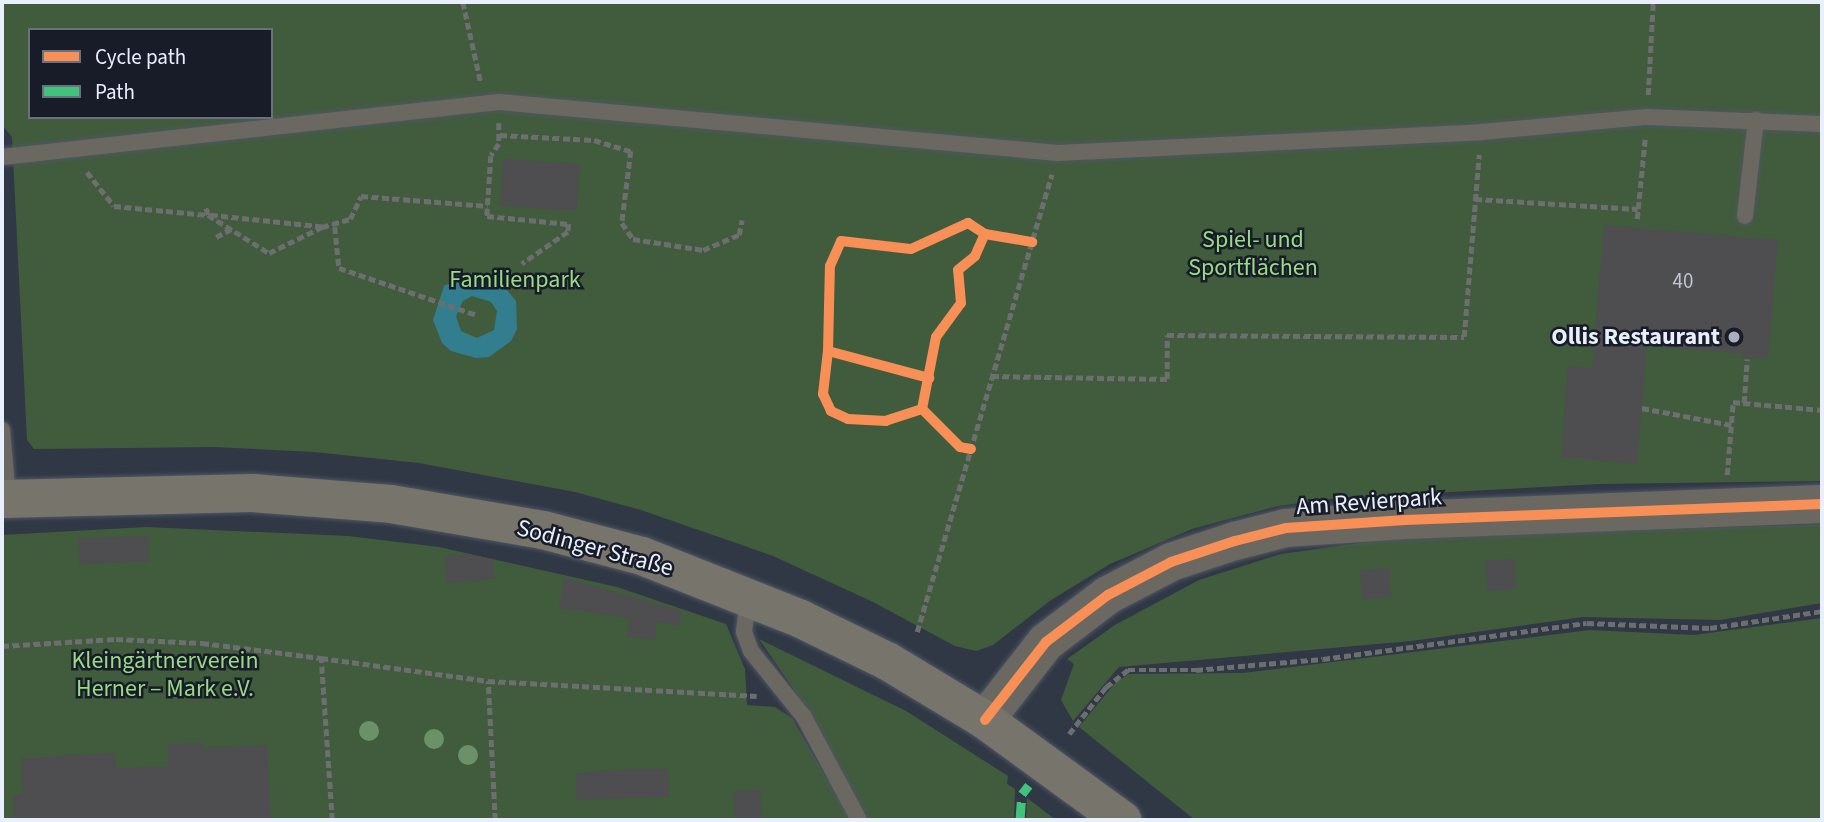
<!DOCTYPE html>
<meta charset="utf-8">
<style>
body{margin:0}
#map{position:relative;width:1824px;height:822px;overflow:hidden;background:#303846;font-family:"Source Sans 3",sans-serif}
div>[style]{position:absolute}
.green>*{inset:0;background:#415c3c}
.water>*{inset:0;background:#327e8e}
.building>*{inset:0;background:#4e4d50;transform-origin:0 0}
.path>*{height:4.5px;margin-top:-2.25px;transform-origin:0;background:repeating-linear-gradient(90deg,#6c6e70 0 7px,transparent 0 10.5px)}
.roads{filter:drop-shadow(0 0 2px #4f5662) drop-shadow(0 0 2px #4f5662)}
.service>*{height:16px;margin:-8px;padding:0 8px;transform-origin:8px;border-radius:8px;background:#6b6862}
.tertiary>*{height:38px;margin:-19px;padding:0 19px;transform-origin:19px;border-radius:19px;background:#6b6862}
.secondary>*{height:38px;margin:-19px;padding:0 19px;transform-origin:19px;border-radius:19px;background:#77746b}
.quiet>*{height:9px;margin-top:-4.5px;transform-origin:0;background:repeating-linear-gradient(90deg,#40c37c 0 18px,transparent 0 27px)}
.cycleway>*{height:10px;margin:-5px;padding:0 5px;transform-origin:5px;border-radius:5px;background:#f78f57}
.trees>*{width:20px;height:20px;margin:-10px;border-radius:50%;background:#6a9168}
.dots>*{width:19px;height:19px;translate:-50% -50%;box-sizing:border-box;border:4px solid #171c28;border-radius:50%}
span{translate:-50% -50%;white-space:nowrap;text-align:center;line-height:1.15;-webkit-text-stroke:5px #171c28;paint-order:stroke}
.number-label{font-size:21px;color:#c2c6d2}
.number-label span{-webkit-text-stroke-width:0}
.park-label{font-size:24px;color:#99da84}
.poi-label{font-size:24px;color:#e9effd;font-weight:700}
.right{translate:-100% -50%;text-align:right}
.street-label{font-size:24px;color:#e9effd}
.frame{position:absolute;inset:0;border:4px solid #e9effd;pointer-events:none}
.legend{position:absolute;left:28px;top:28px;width:245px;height:91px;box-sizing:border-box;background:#171c28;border:2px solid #6b707d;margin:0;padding:9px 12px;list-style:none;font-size:21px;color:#e9effd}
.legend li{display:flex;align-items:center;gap:14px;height:35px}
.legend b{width:35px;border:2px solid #6b707d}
</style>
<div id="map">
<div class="green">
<div style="clip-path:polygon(evenodd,2px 2px,1822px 2px,1822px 481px,1599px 484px,1338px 498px,1278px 506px,1192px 529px,1110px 564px,1051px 600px,993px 645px,976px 651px,955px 646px,871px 601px,773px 556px,641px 510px,575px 492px,419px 463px,314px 452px,214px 447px,34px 449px,27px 440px,12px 137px,2px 125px,2px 2px,30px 30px,271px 30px,271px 117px,30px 117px,30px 30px)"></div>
<div style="clip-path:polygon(1822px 524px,1822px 603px,1720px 620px,1583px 617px,1411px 641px,1119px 667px,1073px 721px,1061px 700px,1074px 664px,1067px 659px,1115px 625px,1199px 580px,1281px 554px,1395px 538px)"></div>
<div style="clip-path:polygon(146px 527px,348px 536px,439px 547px,617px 587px,726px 624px,745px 669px,747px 705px,775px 707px,792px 718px,851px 820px,2px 820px,2px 535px)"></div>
<div style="clip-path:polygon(1822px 618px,1822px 820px,1195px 820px,1079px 727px,1115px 683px,1129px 674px,1243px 673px,1590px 630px,1694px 635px)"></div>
<div style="clip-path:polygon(759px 639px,906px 711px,1008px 776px,1007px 784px,1015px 789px,1014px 820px,868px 820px,815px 720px)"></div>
<div style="clip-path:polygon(1027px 798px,1056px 820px,1026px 820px)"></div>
</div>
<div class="water">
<div style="clip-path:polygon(evenodd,470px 273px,498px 279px,516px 301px,517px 329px,511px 341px,489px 357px,476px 358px,451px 351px,442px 343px,433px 320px,444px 286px,470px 273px,472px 296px,491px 302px,497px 311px,494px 330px,477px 338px,461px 331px,456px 316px,463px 301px,472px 296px)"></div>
</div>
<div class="building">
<div style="left:503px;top:159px;width:77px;height:47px;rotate:4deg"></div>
<div style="clip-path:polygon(1604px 225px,1778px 240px,1768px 357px,1743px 359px,1744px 354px,1647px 346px,1637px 464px,1561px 457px,1568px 366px,1592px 368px)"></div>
<div style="left:148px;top:536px;width:26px;height:70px;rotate:88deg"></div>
<div style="clip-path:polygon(468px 554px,493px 559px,495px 579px,447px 583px,445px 556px)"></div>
<div style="left:1514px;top:559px;width:30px;height:29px;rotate:86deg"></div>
<div style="left:1389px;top:568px;width:29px;height:29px;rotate:86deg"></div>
<div style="clip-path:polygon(564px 578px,682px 611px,679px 626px,656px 622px,655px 640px,627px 637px,629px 618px,559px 608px)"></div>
<div style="clip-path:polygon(202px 743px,202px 748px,267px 745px,271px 820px,14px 820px,13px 795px,22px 794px,21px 758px,115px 753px,116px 768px,168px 767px,168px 744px)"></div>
<div style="clip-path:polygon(634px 769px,668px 769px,669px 797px,576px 800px,576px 773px)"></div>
<div style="left:760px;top:789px;width:31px;height:27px;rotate:86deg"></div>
</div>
<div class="path">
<div style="left:463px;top:2px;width:83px;rotate:77.5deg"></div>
<div style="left:1648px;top:95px;width:93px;rotate:-86.9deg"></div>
<div style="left:499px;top:123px;width:21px;rotate:90deg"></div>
<div style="left:499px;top:144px;width:14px;rotate:124deg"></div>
<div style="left:491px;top:156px;width:60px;rotate:93.8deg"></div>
<div style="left:487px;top:216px;width:82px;rotate:5.6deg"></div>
<div style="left:569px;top:224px;width:8px;rotate:97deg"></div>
<div style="left:568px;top:232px;width:56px;rotate:145.2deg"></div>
<div style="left:500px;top:135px;width:94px;rotate:3deg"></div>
<div style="left:594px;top:140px;width:39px;rotate:17deg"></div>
<div style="left:631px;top:151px;width:73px;rotate:97.1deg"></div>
<div style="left:622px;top:223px;width:19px;rotate:55deg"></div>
<div style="left:633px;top:239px;width:71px;rotate:8.9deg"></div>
<div style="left:703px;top:250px;width:39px;rotate:-23deg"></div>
<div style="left:739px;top:235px;width:15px;rotate:-79deg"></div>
<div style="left:87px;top:172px;width:43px;rotate:51.5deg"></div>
<div style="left:114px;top:206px;width:94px;rotate:5.5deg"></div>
<div style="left:208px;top:215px;width:72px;rotate:31.9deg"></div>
<div style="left:269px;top:253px;width:59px;rotate:-26.1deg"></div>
<div style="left:322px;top:227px;width:115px;rotate:-174deg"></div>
<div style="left:208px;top:215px;width:9px;rotate:-108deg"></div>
<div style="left:1475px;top:199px;width:163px;rotate:3.5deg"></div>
<div style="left:1638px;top:209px;width:70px;rotate:-84.3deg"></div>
<div style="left:1637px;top:219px;width:10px;rotate:-84deg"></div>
<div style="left:322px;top:227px;width:29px;rotate:-16deg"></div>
<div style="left:350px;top:219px;width:25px;rotate:-64deg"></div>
<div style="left:361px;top:196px;width:127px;rotate:4.5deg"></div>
<div style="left:335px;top:227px;width:41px;rotate:84.4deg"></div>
<div style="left:339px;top:268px;width:146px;rotate:18.8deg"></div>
<div style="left:216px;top:237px;width:17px;rotate:-28deg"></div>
<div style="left:992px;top:376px;width:175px;rotate:1deg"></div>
<div style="left:1167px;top:379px;width:44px;rotate:-90deg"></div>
<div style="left:1167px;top:335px;width:297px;rotate:0.4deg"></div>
<div style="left:1464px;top:337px;width:183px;rotate:-85.3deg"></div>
<div style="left:1744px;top:403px;width:44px;rotate:-86.1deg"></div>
<div style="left:1642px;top:408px;width:91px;rotate:10.8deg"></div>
<div style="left:1727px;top:475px;width:73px;rotate:-85.3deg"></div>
<div style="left:1733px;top:402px;width:89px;rotate:5.1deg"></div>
<div style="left:917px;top:632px;width:477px;rotate:-73.6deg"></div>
<div style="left:2px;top:646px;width:114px;rotate:-3.5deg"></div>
<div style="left:116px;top:639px;width:86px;rotate:2.7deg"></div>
<div style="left:202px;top:643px;width:120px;rotate:7.2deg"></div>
<div style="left:1069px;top:734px;width:60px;rotate:-51.8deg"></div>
<div style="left:1106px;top:687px;width:28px;rotate:-38deg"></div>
<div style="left:1128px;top:670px;width:68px"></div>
<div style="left:1196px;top:670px;width:127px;rotate:-5deg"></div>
<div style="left:1323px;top:659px;width:266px;rotate:-7.8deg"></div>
<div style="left:1587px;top:623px;width:123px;rotate:2.3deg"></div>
<div style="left:1710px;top:628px;width:113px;rotate:-8.6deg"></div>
<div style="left:332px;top:820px;width:162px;rotate:-93.9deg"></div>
<div style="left:321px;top:658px;width:169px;rotate:7.8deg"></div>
<div style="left:495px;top:820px;width:139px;rotate:-92.9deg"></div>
<div style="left:488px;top:681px;width:269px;rotate:3.2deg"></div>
</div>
<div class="roads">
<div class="service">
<div style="left:2px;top:157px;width:500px;rotate:-6.31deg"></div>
<div style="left:499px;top:102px;width:561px;rotate:5.21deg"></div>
<div style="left:1058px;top:153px;width:424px;rotate:-2.8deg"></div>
<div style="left:1481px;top:132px;width:167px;rotate:-5.2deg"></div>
<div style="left:1647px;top:117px;width:175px;rotate:2.3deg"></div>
<div style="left:1745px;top:216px;width:97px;rotate:-83.5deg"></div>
<div style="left:2px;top:430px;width:69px;rotate:85deg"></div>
<div style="left:748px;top:599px;width:33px;rotate:97deg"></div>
<div style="left:744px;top:632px;width:20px;rotate:70deg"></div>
<div style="left:751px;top:651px;width:85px;rotate:51.2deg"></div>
<div style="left:804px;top:717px;width:117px;rotate:61.9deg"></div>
</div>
<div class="tertiary">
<div style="left:985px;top:720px;width:99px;rotate:-52deg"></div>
<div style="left:1046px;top:642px;width:78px;rotate:-37.2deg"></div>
<div style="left:1108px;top:595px;width:71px;rotate:-27.6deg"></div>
<div style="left:1171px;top:562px;width:67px;rotate:-18.2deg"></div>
<div style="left:1235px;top:541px;width:53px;rotate:-14.3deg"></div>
<div style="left:1286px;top:528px;width:119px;rotate:-3.8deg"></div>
<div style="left:1405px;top:520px;width:417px;rotate:-2.2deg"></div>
</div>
<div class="secondary">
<div style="left:2px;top:499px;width:250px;rotate:-1.4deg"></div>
<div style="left:252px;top:493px;width:139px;rotate:4.5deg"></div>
<div style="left:391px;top:504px;width:154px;rotate:9.7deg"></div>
<div style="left:543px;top:530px;width:102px;rotate:14.7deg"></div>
<div style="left:642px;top:556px;width:171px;rotate:21.6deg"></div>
<div style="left:801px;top:619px;width:98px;rotate:26deg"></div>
<div style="left:889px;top:662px;width:112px;rotate:31.1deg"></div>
<div style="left:985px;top:720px;width:170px;rotate:36.1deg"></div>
</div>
</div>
<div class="quiet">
<div style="left:1020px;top:820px;width:26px;rotate:-86deg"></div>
<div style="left:1022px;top:794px;width:11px;rotate:-52deg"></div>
</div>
<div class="cycleway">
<div style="left:828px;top:351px;width:85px;rotate:-88.7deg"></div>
<div style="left:830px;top:266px;width:27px;rotate:-66deg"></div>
<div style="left:841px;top:241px;width:70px;rotate:6.5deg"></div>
<div style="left:911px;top:249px;width:63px;rotate:-24.5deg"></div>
<div style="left:968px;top:223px;width:20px;rotate:33deg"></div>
<div style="left:922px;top:409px;width:38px;rotate:162deg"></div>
<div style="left:886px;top:421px;width:38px;rotate:-177deg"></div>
<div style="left:848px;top:419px;width:19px;rotate:-155deg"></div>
<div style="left:831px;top:411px;width:19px;rotate:-115deg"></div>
<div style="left:823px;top:394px;width:43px;rotate:-83.4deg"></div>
<div style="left:828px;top:351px;width:105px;rotate:15deg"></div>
<div style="left:971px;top:449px;width:11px;rotate:-170deg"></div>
<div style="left:960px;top:447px;width:54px;rotate:-135deg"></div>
<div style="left:922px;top:409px;width:73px;rotate:-79deg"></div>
<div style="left:936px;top:337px;width:42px;rotate:-53.7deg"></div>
<div style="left:961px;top:303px;width:33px;rotate:-95deg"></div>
<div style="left:958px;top:270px;width:22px;rotate:-39deg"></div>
<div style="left:975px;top:256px;width:24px;rotate:-66deg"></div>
<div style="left:985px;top:234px;width:48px;rotate:9.7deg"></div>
<div style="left:985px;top:720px;width:99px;rotate:-52deg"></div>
<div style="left:1046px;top:642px;width:78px;rotate:-37.2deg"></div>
<div style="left:1108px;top:595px;width:71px;rotate:-27.6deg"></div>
<div style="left:1171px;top:562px;width:67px;rotate:-18.2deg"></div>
<div style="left:1235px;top:541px;width:53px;rotate:-14.3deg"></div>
<div style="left:1286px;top:528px;width:119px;rotate:-3.8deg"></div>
<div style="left:1405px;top:520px;width:417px;rotate:-2.2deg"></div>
</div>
<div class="trees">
<div style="left:369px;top:731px"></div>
<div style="left:434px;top:739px"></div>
<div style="left:468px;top:755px"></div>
</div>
<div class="dots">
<div style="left:1734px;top:337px;background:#a8afbd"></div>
</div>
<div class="number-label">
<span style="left:1683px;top:281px">40</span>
</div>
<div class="park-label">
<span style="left:1253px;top:254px">Spiel- und<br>Sportflächen</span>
<span style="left:515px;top:280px">Familienpark</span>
<span style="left:165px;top:675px">Kleingärtnerverein<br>Herner – Mark e.V.</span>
</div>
<div class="poi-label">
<span class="right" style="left:1720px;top:337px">Ollis Restaurant</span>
</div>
<div class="street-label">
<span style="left:1369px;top:502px;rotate:-4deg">Am Revierpark</span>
<span style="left:595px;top:548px;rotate:15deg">Sodinger Straße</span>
</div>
<div class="frame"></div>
<ul class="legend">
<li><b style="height:9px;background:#f78f57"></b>Cycle path</li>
<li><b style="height:9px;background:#40c37c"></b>Path</li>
</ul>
</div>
